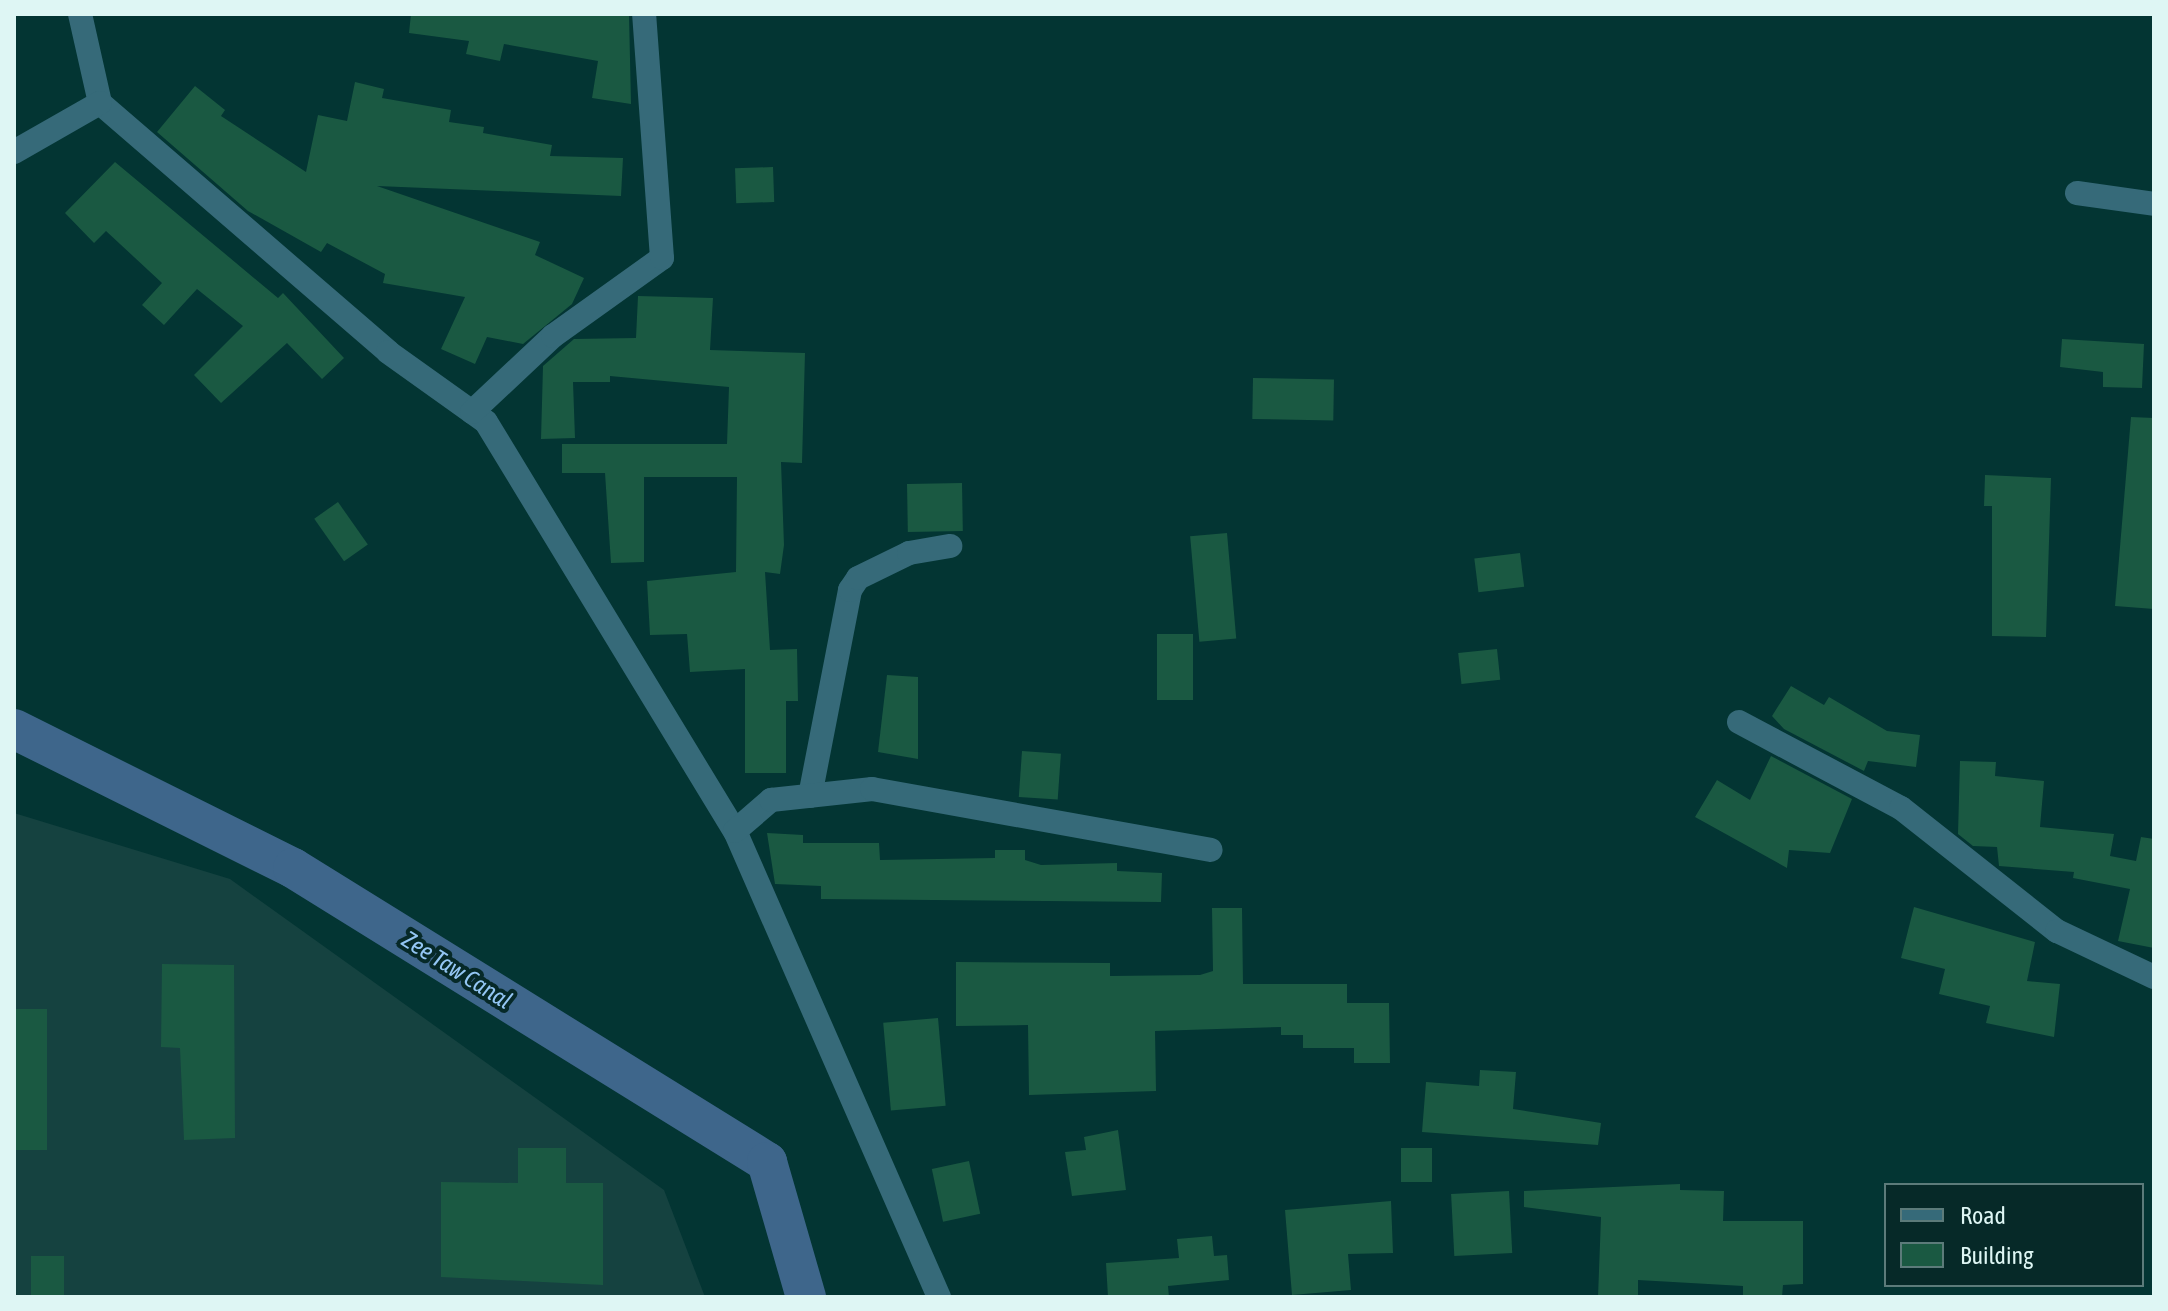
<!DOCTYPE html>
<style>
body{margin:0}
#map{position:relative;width:2168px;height:1311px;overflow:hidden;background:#033533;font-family:"Asap Condensed",sans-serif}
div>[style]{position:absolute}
.built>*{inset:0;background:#154240}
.canal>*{height:40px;margin:-20px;padding:0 20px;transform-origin:20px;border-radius:20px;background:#3e668b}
.building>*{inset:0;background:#1a5942;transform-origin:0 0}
.minor>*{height:24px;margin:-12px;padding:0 12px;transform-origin:12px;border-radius:12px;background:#366a79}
span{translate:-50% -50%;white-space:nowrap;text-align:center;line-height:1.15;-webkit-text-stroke:8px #062928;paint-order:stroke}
.water-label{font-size:24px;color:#94c6f4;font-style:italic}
.frame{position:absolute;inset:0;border:16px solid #def6f4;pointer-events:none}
.legend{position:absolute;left:1884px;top:1183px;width:260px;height:104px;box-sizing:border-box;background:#062928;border:2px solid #5c7b7a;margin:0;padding:10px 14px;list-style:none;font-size:24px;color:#def6f4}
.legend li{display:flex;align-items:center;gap:16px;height:40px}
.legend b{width:40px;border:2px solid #5c7b7a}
</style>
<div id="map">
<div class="built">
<div style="clip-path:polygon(14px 813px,230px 879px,664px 1190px,705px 1297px,14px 1297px)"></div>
</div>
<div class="canal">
<div style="left:14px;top:729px;width:312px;rotate:26.5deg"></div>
<div style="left:293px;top:868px;width:558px;rotate:31.81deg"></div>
<div style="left:767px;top:1162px;width:141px;rotate:73.9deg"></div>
</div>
<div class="building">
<div style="clip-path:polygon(411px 14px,629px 14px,631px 104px,592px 98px,598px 61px,504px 44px,500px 61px,466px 54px,469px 41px,409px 33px)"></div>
<div style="clip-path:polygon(355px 82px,384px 89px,382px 98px,451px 110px,449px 122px,484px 127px,483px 133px,552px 145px,550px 156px,623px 158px,621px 196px,377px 186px,540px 242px,535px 255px,584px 278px,572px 304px,523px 344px,487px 337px,475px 364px,441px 349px,465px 297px,383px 283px,385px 274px,327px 243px,321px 252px,248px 211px,157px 132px,195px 86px,225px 110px,221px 116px,306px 172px,318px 115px,347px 121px)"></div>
<div style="clip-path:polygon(115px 162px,278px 298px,283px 293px,344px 358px,322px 379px,287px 343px,221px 403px,194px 375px,243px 326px,197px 289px,164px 325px,142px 305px,162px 283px,106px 231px,94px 243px,65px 213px)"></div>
<div style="left:773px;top:167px;width:35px;height:38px;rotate:88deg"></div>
<div style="clip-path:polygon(638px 296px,713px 298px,710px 350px,805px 353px,802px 463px,781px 462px,784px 545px,780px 574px,765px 572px,770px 650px,797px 649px,798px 701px,786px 701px,786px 773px,745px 773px,745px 669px,690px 672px,687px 634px,650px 635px,647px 581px,736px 572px,737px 477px,644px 477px,644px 562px,611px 563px,605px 473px,562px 473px,562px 444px,727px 444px,729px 387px,610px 376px,610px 382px,573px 382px,575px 438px,541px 439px,543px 366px,574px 339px,636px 338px)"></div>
<div style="clip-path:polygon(2062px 339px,2144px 344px,2142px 388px,2103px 387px,2103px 372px,2060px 367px)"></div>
<div style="left:1253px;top:378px;width:81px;height:41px;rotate:1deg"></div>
<div style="clip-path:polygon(2131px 417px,2154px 418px,2154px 609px,2115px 606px)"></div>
<div style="clip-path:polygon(1985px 475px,2051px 478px,2046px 637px,1992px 636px,1992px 506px,1984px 506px)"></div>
<div style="left:962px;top:483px;width:48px;height:55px;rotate:89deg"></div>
<div style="left:338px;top:502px;width:52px;height:29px;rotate:55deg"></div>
<div style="left:1227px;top:533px;width:106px;height:37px;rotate:85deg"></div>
<div style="left:1520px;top:553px;width:34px;height:46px;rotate:83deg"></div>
<div style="left:1157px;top:634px;width:36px;height:66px"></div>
<div style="left:1497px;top:649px;width:31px;height:39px;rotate:84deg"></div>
<div style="clip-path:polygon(887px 675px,918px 677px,918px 759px,878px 752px)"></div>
<div style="clip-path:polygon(1791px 686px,1824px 705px,1829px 697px,1887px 731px,1920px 735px,1916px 767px,1868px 761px,1864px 771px,1784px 729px,1772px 716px)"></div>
<div style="left:1022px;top:751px;width:39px;height:46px;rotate:4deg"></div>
<div style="clip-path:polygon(1771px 756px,1852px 799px,1830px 853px,1789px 850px,1787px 868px,1695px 817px,1717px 780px,1750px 800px)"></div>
<div style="clip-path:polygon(1960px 761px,1996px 762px,1995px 776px,2044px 781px,2040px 827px,2114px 834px,2110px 856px,2136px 861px,2141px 837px,2154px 839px,2154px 948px,2118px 941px,2130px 889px,2073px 878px,2074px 872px,1999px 866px,1997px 847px,1973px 846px,1958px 834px)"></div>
<div style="clip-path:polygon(767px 833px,803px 835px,803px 843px,879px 843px,880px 860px,995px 858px,995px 850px,1025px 850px,1025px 860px,1041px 865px,1117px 863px,1117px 871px,1162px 873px,1161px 902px,821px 899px,821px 886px,775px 884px)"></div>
<div style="clip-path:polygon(1914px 907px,2035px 942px,2027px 981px,2060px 984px,2054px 1037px,1986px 1023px,1990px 1006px,1939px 994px,1945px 969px,1901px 958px)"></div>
<div style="clip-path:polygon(1212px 908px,1242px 908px,1243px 984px,1347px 984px,1347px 1003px,1389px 1003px,1390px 1063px,1354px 1063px,1354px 1048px,1303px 1048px,1303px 1035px,1281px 1035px,1281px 1027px,1155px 1031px,1156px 1091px,1029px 1095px,1028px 1025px,956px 1026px,956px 962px,1110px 963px,1110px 976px,1200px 975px,1213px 971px)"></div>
<div style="clip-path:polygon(162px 964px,234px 965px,235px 1138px,184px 1140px,180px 1048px,161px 1047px)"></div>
<div style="left:14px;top:1009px;width:33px;height:141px"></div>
<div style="left:938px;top:1018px;width:88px;height:55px;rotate:85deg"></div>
<div style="clip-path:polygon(1480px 1070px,1516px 1072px,1513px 1109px,1601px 1123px,1598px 1145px,1422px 1132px,1426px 1082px,1479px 1086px)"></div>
<div style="clip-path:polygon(1118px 1130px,1126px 1190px,1072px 1196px,1065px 1152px,1086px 1150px,1084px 1137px)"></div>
<div style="clip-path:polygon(518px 1148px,566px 1148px,566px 1183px,603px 1183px,603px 1285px,441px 1277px,441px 1182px,518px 1183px)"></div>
<div style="left:1401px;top:1148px;width:31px;height:34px"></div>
<div style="left:969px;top:1161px;width:54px;height:38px;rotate:78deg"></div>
<div style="clip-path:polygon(1680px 1184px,1680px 1190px,1724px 1191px,1723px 1221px,1803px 1221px,1803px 1284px,1783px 1285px,1782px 1297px,1743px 1297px,1743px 1286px,1638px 1280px,1638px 1297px,1598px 1297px,1601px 1217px,1524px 1207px,1524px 1191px)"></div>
<div style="left:1509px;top:1191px;width:62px;height:58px;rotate:87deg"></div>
<div style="clip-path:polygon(1391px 1201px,1393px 1253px,1348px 1254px,1351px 1290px,1292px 1295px,1285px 1210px)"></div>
<div style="clip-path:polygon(1212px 1236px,1214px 1256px,1227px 1255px,1229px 1280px,1168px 1286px,1169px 1297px,1108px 1297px,1106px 1263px,1179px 1258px,1177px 1239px)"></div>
<div style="left:31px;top:1256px;width:33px;height:41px"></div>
</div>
<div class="minor">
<div style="left:80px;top:14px;width:91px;rotate:77.3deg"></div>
<div style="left:100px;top:103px;width:381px;rotate:40.8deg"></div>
<div style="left:388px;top:352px;width:120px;rotate:35.5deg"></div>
<div style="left:486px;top:422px;width:479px;rotate:58.7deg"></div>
<div style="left:735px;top:831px;width:509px;rotate:66.36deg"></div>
<div style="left:14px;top:152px;width:99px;rotate:-29.7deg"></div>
<div style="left:2077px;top:193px;width:78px;rotate:8.1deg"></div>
<div style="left:472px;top:412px;width:111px;rotate:-43.2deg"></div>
<div style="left:553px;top:336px;width:134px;rotate:-35.6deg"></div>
<div style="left:662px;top:258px;width:245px;rotate:-94.2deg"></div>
<div style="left:1739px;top:722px;width:183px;rotate:28deg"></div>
<div style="left:1901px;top:808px;width:199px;rotate:38.3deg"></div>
<div style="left:2057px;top:931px;width:107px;rotate:25.4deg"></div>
<div style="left:810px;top:796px;width:210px;rotate:-79deg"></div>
<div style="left:850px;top:590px;width:14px;rotate:-56deg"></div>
<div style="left:858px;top:578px;width:57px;rotate:-26.1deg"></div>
<div style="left:909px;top:553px;width:42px;rotate:-9.7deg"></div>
<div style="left:735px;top:831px;width:48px;rotate:-40.7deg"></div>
<div style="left:771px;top:800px;width:102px;rotate:-6.2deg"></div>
<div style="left:872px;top:789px;width:344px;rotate:10.2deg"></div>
</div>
<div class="water-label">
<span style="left:457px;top:970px;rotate:32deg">Zee Taw Canal</span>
</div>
<div class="frame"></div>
<ul class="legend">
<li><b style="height:10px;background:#366a79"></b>Road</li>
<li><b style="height:22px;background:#1a5942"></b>Building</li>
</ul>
</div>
